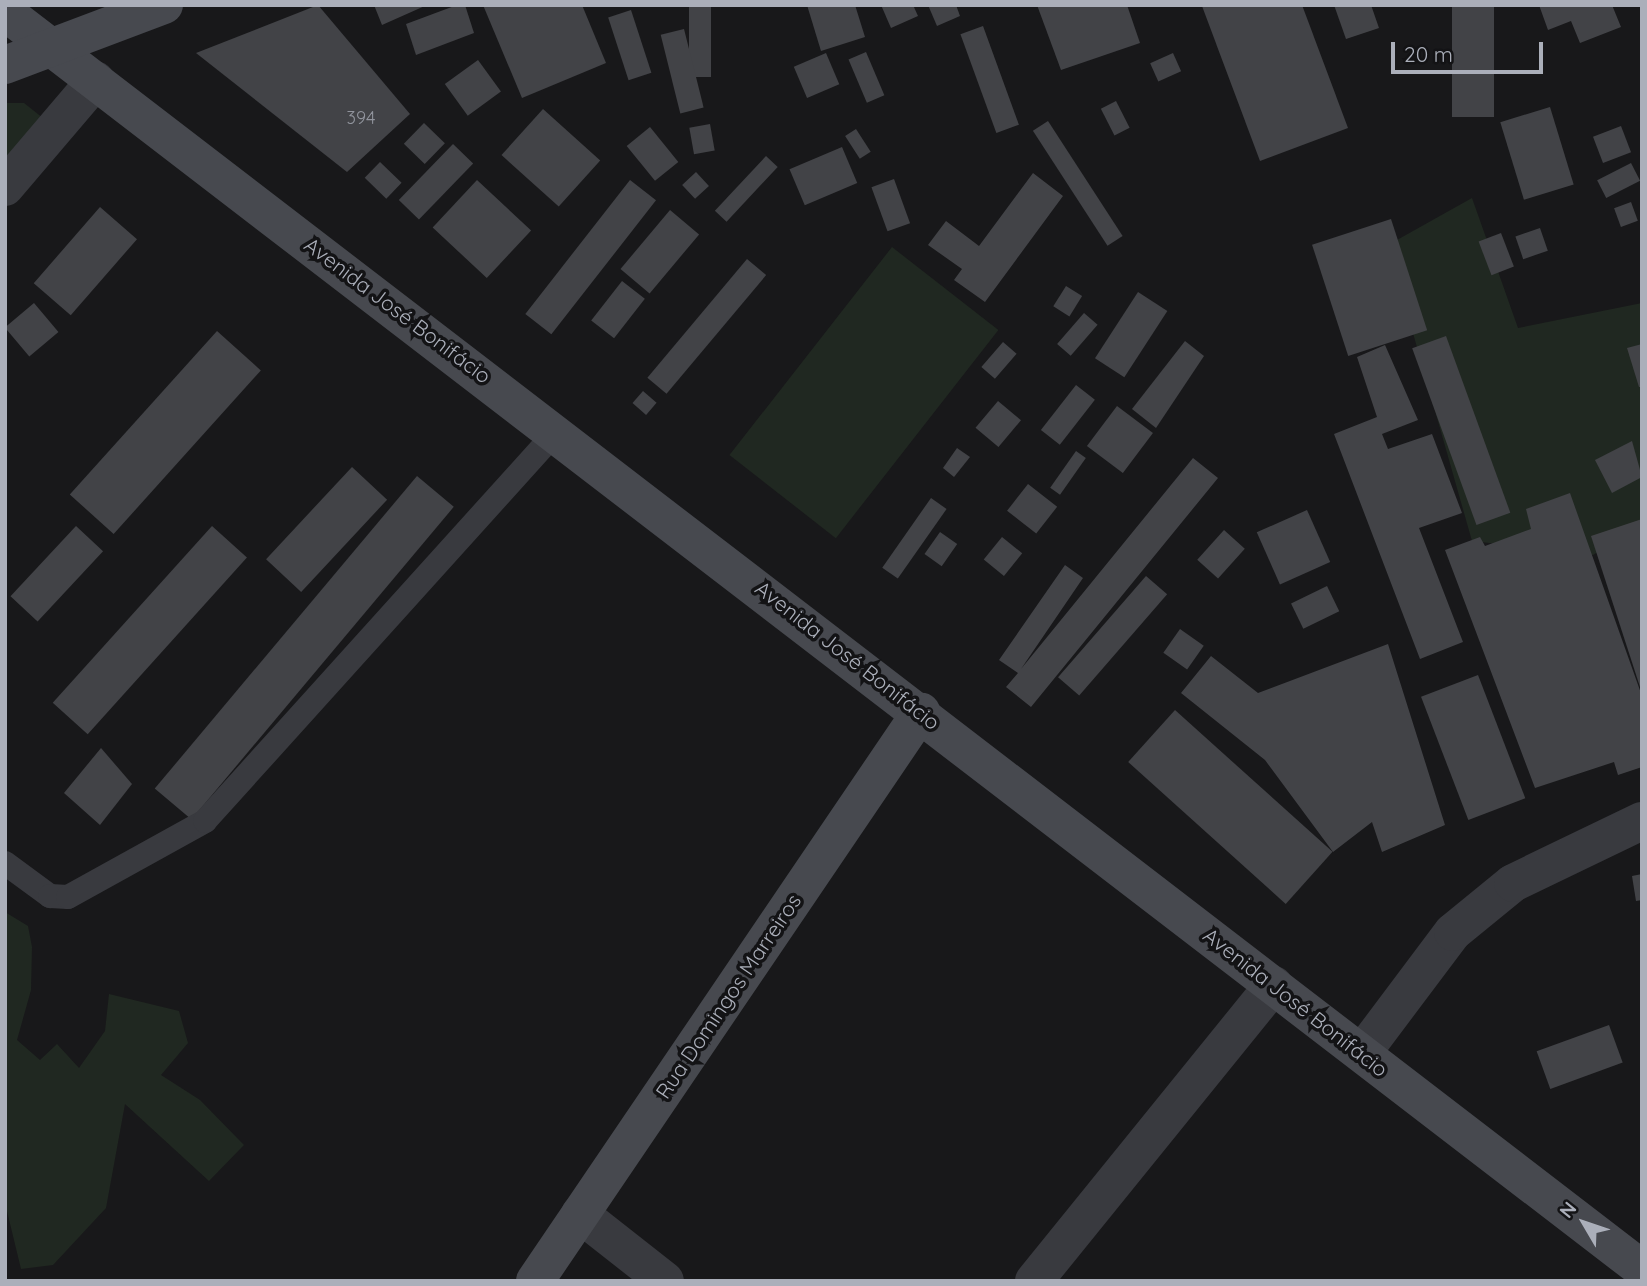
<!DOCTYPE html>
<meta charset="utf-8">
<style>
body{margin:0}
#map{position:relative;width:1647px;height:1286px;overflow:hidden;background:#18181a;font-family:Quicksand,sans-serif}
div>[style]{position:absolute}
.green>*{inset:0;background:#202821;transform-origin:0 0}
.building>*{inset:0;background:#424347;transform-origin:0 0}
.lane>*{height:24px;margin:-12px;padding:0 12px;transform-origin:12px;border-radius:12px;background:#393a3f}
.street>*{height:38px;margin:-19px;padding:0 19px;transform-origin:19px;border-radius:19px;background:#393a3f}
.secondary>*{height:38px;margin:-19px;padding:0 19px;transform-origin:19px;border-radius:19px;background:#47494f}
span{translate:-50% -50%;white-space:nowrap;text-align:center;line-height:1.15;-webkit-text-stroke:7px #131315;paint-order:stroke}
.number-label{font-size:18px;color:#91949d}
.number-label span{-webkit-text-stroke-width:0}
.street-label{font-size:21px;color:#abafba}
.frame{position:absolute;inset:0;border:7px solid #abafba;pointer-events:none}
.north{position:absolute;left:1549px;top:1188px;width:70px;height:70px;-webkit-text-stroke:5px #131315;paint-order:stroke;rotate:309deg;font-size:19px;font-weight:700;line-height:28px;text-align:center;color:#abafba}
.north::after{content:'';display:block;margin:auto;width:24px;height:32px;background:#abafba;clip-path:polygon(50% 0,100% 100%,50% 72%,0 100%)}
.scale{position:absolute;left:1391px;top:42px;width:152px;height:32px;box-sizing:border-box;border:4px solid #abafba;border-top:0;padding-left:9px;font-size:21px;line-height:24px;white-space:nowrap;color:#abafba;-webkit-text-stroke:5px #131315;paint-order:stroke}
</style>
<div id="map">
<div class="green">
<div style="clip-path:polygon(5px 103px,24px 103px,48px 122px,5px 171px)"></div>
<div style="clip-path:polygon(1472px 198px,1518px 328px,1642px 303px,1642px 524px,1593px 555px,1472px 541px,1388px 245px)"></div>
<div style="left:892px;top:247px;width:135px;height:264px;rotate:38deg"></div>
<div style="clip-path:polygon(5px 912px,28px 926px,32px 947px,31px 990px,17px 1040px,40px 1060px,57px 1044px,79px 1068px,105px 1031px,109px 994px,179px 1011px,188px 1043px,161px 1075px,200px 1100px,244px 1145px,209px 1181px,125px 1104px,106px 1208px,53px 1265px,21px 1269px,5px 1203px)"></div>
</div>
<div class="building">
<div style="clip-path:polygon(318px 5px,410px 114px,347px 172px,196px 53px)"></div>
<div style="clip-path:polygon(374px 5px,427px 5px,382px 25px)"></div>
<div style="clip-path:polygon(457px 5px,465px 5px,474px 33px,416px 55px,406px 24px)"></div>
<div style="clip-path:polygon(483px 5px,582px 5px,606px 63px,522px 98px)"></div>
<div style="left:689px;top:5px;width:22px;height:72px"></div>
<div style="clip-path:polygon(807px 5px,855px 5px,865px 37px,821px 51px)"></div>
<div style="clip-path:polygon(881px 5px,913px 5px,918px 16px,891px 28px)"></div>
<div style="clip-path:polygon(928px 5px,956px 5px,960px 16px,937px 26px)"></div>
<div style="clip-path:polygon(1037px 5px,1127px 5px,1140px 43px,1061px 70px)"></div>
<div style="clip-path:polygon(1302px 5px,1348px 128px,1260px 161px,1202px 6px)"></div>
<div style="clip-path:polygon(1334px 5px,1371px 5px,1379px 28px,1346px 39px)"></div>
<div style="left:1452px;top:5px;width:42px;height:112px"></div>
<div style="clip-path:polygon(1539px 5px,1612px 5px,1621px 27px,1580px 43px,1571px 21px,1548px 30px)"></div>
<div style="left:631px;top:10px;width:66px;height:24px;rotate:72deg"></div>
<div style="left:983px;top:26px;width:105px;height:24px;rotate:70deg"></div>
<div style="left:684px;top:29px;width:81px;height:24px;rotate:76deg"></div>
<div style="left:866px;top:52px;width:47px;height:19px;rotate:67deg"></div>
<div style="left:826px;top:53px;width:34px;height:35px;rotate:67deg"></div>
<div style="left:1173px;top:53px;width:20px;height:25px;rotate:66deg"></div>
<div style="left:478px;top:60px;width:39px;height:41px;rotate:54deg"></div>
<div style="left:1116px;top:101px;width:30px;height:17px;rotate:63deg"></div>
<div style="left:1550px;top:107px;width:81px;height:52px;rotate:73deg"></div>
<div style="left:543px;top:109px;width:77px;height:62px;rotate:42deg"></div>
<div style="left:1048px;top:121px;width:137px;height:18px;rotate:57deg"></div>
<div style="left:424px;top:123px;width:29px;height:29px;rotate:44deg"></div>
<div style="left:710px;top:124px;width:27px;height:21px;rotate:80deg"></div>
<div style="left:1621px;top:126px;width:28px;height:30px;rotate:69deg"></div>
<div style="left:650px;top:127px;width:45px;height:30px;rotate:51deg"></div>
<div style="left:856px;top:129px;width:27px;height:13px;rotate:57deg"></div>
<div style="left:453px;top:144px;width:28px;height:78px;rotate:44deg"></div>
<div style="left:842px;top:147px;width:39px;height:57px;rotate:67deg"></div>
<div style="left:766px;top:156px;width:16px;height:75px;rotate:43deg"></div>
<div style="left:380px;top:162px;width:30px;height:22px;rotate:44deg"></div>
<div style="left:1631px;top:163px;width:20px;height:38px;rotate:63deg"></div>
<div style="left:696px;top:172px;width:19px;height:19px;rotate:47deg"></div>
<div style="clip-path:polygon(1033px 173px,1063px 196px,985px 302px,954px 280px,962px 269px,928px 245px,946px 221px,979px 246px)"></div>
<div style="left:894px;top:179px;width:47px;height:24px;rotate:70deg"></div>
<div style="left:477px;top:180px;width:74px;height:65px;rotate:43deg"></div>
<div style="left:630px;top:180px;width:33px;height:170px;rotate:38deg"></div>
<div style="left:1631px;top:202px;width:20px;height:18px;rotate:70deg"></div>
<div style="left:100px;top:207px;width:49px;height:101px;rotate:41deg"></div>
<div style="left:670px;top:210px;width:38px;height:77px;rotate:40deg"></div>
<div style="left:1391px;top:219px;width:117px;height:83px;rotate:72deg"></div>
<div style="left:1540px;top:228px;width:24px;height:26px;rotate:71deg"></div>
<div style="left:1501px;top:233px;width:36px;height:24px;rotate:69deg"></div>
<div style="left:747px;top:259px;width:25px;height:155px;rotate:40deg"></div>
<div style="left:622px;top:281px;width:29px;height:50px;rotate:38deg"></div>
<div style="left:1066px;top:286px;width:19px;height:24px;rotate:32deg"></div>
<div style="left:1138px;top:292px;width:35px;height:79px;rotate:33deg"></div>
<div style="left:34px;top:303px;width:38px;height:38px;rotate:50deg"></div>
<div style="left:1084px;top:313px;width:18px;height:41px;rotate:41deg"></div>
<div style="left:217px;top:331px;width:59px;height:220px;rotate:42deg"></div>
<div style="left:1446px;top:336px;width:188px;height:36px;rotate:70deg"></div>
<div style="clip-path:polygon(1185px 341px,1204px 356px,1156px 428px,1132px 409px)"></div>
<div style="left:1003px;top:342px;width:18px;height:33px;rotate:41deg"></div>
<div style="clip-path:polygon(1642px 344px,1642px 387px,1639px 387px,1627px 348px)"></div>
<div style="clip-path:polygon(1385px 345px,1418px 420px,1382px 434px,1388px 449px,1432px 434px,1462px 513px,1419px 528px,1463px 642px,1420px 659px,1334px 434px,1377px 417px,1357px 357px)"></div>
<div style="left:1076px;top:385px;width:24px;height:57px;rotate:38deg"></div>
<div style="left:643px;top:391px;width:18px;height:16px;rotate:41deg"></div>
<div style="left:998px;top:401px;width:30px;height:35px;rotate:40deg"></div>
<div style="left:1117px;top:406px;width:45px;height:50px;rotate:37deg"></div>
<div style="clip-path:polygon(1632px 441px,1642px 477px,1612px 493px,1595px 460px)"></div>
<div style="clip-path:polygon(957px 448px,970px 457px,954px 477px,943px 468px)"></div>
<div style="left:1076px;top:451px;width:12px;height:45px;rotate:35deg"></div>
<div style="clip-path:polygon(1193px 458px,1218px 478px,1031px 707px,1006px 687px,1018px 673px,999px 660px,1065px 565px,1083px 578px,1021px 669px)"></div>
<div style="left:352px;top:467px;width:48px;height:126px;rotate:43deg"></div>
<div style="left:417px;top:476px;width:48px;height:408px;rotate:40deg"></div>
<div style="left:1028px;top:484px;width:37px;height:34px;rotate:38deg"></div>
<div style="clip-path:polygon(1570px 493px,1642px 696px,1642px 767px,1618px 775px,1614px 762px,1535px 788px,1445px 550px,1480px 537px,1485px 546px,1531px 529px,1526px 509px)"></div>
<div style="left:931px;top:498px;width:19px;height:85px;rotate:35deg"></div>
<div style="left:1307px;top:510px;width:57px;height:55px;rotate:66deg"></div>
<div style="clip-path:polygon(1642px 519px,1642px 689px,1641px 690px,1591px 536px)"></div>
<div style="left:76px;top:526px;width:37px;height:96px;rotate:43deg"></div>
<div style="left:212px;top:526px;width:47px;height:238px;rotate:42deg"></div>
<div style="left:1224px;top:530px;width:28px;height:40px;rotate:42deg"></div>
<div style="left:940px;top:532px;width:21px;height:27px;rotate:35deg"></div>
<div style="left:1002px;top:537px;width:26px;height:29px;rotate:39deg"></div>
<div style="left:1146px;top:576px;width:28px;height:134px;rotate:41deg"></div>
<div style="left:1327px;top:586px;width:28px;height:40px;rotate:64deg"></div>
<div style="left:1180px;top:629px;width:29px;height:29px;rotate:35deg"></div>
<div style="clip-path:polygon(1388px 644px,1445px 825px,1382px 852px,1372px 822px,1333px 852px,1265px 760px,1181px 693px,1211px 656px,1258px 693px)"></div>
<div style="left:1478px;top:675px;width:132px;height:61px;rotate:69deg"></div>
<div style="left:1175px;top:710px;width:212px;height:70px;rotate:42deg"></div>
<div style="clip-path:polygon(101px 748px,132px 784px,100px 825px,64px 793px)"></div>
<div style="clip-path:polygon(1642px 874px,1642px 900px,1636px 901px,1632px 876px)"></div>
<div style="left:1609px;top:1025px;width:40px;height:77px;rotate:70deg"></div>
</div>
<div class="lane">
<div style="left:5px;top:863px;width:56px;rotate:36.3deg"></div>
<div style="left:50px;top:896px;width:18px;rotate:3deg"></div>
<div style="left:68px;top:897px;width:157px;rotate:-29deg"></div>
<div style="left:205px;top:821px;width:525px;rotate:-47.93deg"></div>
</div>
<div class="street">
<div style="left:5px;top:187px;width:140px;rotate:-49.6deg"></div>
<div style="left:1362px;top:1053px;width:151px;rotate:-53.1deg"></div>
<div style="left:1453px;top:932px;width:77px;rotate:-39.2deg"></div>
<div style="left:1513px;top:883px;width:143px;rotate:-25.7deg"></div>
<div style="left:580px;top:1214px;width:108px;rotate:38.2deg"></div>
<div style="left:1034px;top:1281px;width:381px;rotate:-51deg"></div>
</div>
<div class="secondary">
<div style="left:5px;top:12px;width:2064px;rotate:37.52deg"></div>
<div style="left:5px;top:65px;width:170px;rotate:-20.7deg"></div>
<div style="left:535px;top:1281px;width:688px;rotate:-55.85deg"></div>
</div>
<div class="number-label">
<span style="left:361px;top:118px">394</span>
</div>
<div class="street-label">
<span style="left:398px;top:310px;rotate:37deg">Avenida José Bonifácio</span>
<span style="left:848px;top:655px;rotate:38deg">Avenida José Bonifácio</span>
<span style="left:728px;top:996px;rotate:-56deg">Rua Domingos Marreiros</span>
<span style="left:1296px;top:1002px;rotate:38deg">Avenida José Bonifácio</span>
</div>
<div class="frame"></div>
<div class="north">N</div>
<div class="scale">20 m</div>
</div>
